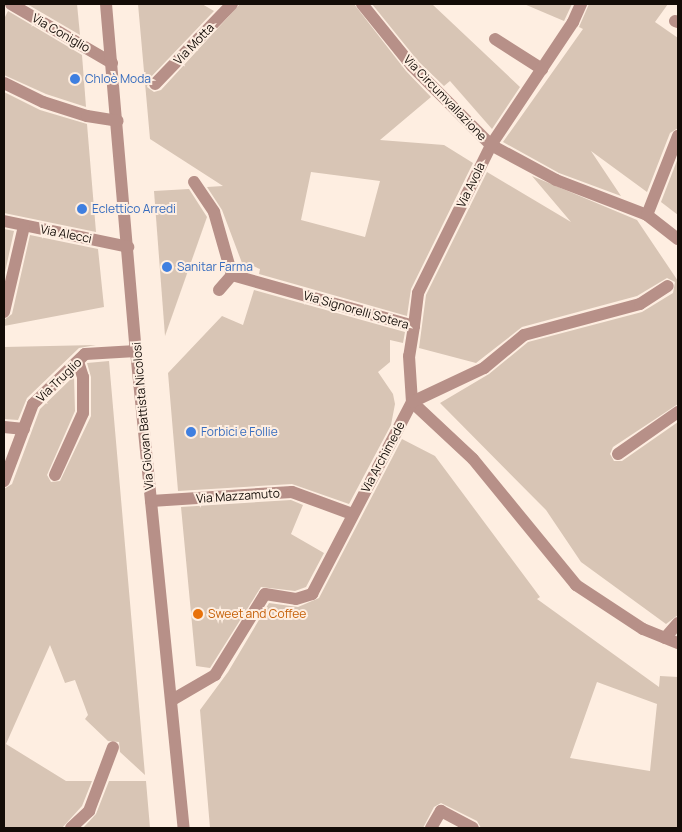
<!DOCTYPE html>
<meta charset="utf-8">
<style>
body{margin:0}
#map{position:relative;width:682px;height:832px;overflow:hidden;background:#feeee1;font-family:Manrope,sans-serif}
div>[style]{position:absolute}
.building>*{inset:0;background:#d8c5b5}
.minor>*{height:12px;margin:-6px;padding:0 6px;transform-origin:6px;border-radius:6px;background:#b79088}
.dots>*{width:14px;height:14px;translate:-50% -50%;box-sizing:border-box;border:2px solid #feeee1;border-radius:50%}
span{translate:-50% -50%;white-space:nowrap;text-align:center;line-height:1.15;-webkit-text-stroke:4px #feeee1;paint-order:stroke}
.street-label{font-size:12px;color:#130c07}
.shop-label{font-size:12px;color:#366cbe}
.left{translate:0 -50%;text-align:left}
.food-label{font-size:12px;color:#c56008}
.frame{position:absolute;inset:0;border:5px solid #130c07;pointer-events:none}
</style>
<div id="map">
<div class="building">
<div style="clip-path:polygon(27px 4px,77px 4px,80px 35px)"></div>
<div style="clip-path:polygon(evenodd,138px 4px,202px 4px,214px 11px,149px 79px,147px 87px,154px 92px,161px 90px,240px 4px,354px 4px,406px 71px,431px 97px,380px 140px,444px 145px,473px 163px,411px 289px,407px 316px,259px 274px,260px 269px,242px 263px,222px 210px,207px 187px,223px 186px,150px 139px,138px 4px,311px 172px,380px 181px,365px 237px,301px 220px,311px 172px)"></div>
<div style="clip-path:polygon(372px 4px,432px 4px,520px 87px,492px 129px,450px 81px,444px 86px,418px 61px)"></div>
<div style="clip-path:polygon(524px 4px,572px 4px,564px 21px)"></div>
<div style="clip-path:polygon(589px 4px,668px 4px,655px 22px,678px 38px,678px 128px,670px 133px,647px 192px,591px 151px,621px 196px,559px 173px,503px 142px,583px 29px,579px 27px)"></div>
<div style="clip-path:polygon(8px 11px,82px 55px,86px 107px,46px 94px,4px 75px,4px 19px)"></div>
<div style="clip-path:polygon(4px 92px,40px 110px,87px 124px,96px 232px,4px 213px)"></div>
<div style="clip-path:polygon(678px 158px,678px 215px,661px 202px)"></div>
<div style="clip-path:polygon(487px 172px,571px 222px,532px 176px,637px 220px,678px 281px,678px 404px,613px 447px,610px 454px,614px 461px,622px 461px,678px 422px,678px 615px,666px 624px,581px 562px,546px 510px,440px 403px,489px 374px,528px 342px,642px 312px,673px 293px,675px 282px,667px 278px,637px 296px,522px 327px,476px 363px,419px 348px,426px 295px)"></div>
<div style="clip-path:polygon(189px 189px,207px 217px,165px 336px,154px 191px)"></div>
<div style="clip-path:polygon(4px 229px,14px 231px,4px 277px)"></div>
<div style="clip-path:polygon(30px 235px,98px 249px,104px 307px,4px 326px,4px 320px,12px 314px)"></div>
<div style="clip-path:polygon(254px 290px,405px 332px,403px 343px,390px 340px,390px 362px,378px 372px,393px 394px,395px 404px,391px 425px,349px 504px,292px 484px,178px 491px,168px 373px,222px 316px,243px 325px)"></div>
<div style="clip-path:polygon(96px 345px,79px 348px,27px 398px,18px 420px,4px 419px,4px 347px)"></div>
<div style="clip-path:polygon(109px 361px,145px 775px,120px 752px,119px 742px,108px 741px,85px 719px,88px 715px,75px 680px,65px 683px,50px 645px,6px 744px,66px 781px,92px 781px,82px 806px,62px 828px,4px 828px,4px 489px,12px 484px,40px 409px,74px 376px,75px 411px,47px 475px,51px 482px,60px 481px,91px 416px,91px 377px,87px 363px)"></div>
<div style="clip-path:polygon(evenodd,402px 439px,435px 456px,540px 597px,537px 599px,659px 687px,660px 676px,678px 677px,678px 828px,481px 828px,477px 821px,441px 803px,434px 807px,423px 828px,210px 828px,200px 710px,228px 672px,269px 603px,298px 607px,319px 598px,402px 439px,597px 682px,657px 704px,650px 771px,570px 758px,597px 682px)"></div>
<div style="clip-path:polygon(291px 500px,303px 505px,291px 534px,324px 553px,306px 587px,295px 591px,261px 587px,210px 668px,196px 666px,181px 507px)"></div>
<div style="clip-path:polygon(109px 781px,146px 781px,150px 828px,83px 828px,96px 814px)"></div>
</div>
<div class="minor">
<div style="left:11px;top:4px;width:117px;rotate:30.3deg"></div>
<div style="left:106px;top:4px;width:348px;rotate:85.1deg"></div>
<div style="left:136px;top:351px;width:479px;rotate:84.3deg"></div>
<div style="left:362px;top:4px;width:80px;rotate:51.1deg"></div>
<div style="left:412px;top:66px;width:112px;rotate:45deg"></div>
<div style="left:491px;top:145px;width:74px;rotate:28.3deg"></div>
<div style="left:556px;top:180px;width:97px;rotate:21deg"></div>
<div style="left:647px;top:215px;width:39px;rotate:38deg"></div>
<div style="left:675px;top:21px;width:3px;rotate:18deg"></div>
<div style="left:495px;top:39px;width:56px;rotate:32.6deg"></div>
<div style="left:4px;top:83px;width:43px;rotate:26deg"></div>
<div style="left:43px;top:102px;width:46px;rotate:17.7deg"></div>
<div style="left:87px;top:116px;width:31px;rotate:9deg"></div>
<div style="left:155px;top:84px;width:111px;rotate:-46.1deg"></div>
<div style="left:194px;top:182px;width:36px;rotate:56deg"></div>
<div style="left:214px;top:212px;width:66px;rotate:74.1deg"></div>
<div style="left:232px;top:275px;width:189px;rotate:15.7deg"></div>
<div style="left:414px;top:326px;width:30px;rotate:99deg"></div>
<div style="left:409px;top:356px;width:46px;rotate:86.3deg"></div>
<div style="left:412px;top:402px;width:83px;rotate:43.1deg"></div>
<div style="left:473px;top:459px;width:163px;rotate:50.7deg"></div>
<div style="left:576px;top:585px;width:80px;rotate:33.3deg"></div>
<div style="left:643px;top:629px;width:38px;rotate:22deg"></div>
<div style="left:647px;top:215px;width:85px;rotate:-68.6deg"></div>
<div style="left:4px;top:221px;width:127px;rotate:11.8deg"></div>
<div style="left:219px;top:290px;width:20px;rotate:-49deg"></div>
<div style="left:4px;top:312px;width:88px;rotate:-76.9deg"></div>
<div style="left:414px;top:326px;width:33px;rotate:-83deg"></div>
<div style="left:418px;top:293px;width:165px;rotate:-63.7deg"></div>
<div style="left:491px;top:145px;width:148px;rotate:-56.3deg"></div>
<div style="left:573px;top:22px;width:20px;rotate:-66deg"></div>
<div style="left:4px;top:427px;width:20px;rotate:6deg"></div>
<div style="left:618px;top:454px;width:73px;rotate:-35deg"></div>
<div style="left:55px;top:475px;width:68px;rotate:-65.7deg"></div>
<div style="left:83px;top:413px;width:36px;rotate:-90deg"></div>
<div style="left:83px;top:377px;width:16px;rotate:-108deg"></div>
<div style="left:4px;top:481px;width:82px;rotate:-69.4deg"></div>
<div style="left:33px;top:404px;width:72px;rotate:-43.9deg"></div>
<div style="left:85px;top:354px;width:51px;rotate:-3.4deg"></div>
<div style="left:151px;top:501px;width:141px;rotate:-3.7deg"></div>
<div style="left:292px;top:492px;width:64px;rotate:20.1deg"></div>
<div style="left:665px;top:638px;width:20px;rotate:-49deg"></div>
<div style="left:172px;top:700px;width:50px;rotate:-30.2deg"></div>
<div style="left:215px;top:675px;width:95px;rotate:-58.3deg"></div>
<div style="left:265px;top:594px;width:31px;rotate:9deg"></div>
<div style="left:296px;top:599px;width:17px;rotate:-17deg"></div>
<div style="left:312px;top:594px;width:216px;rotate:-62.5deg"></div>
<div style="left:412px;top:402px;width:80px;rotate:-25.3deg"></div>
<div style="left:484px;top:368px;width:52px;rotate:-39.5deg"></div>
<div style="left:524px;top:335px;width:120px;rotate:-15deg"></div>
<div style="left:640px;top:304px;width:33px;rotate:-33deg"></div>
<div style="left:71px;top:828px;width:25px;rotate:-43deg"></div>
<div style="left:89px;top:811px;width:68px;rotate:-69.4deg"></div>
<div style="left:431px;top:828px;width:20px;rotate:-60deg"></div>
<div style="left:441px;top:811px;width:36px;rotate:28deg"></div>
</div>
<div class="dots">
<div style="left:75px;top:79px;background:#3f7fe0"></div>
<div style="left:82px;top:209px;background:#3f7fe0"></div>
<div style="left:167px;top:267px;background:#3f7fe0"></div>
<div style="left:191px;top:432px;background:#3f7fe0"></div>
<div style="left:198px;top:614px;background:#e8710a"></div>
</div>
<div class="street-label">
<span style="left:61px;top:33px;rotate:30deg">Via Coniglio</span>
<span style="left:194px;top:44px;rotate:-46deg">Via Motta</span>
<span style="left:445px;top:98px;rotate:46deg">Via Circumvallazione</span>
<span style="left:471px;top:185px;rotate:-64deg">Via Avola</span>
<span style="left:66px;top:234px;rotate:11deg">Via Alecci</span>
<span style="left:356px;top:310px;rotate:16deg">Via Signorelli Sotera</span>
<span style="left:59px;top:380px;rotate:-44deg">Via Truglio</span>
<span style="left:143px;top:416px;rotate:-95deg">Via Giovan Battista Nicolosi</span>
<span style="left:383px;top:457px;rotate:-62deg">Via Archimede</span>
<span style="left:238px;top:496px;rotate:-4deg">Via Mazzamuto</span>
</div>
<div class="shop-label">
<span class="left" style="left:85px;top:79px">Chloè Moda</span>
<span class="left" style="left:92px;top:209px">Eclettico Arredi</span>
<span class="left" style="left:177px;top:267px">Sanitar Farma</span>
<span class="left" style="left:201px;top:432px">Forbici e Follie</span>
</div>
<div class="food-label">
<span class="left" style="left:208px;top:614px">Sweet and Coffee</span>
</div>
<div class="frame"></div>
</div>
